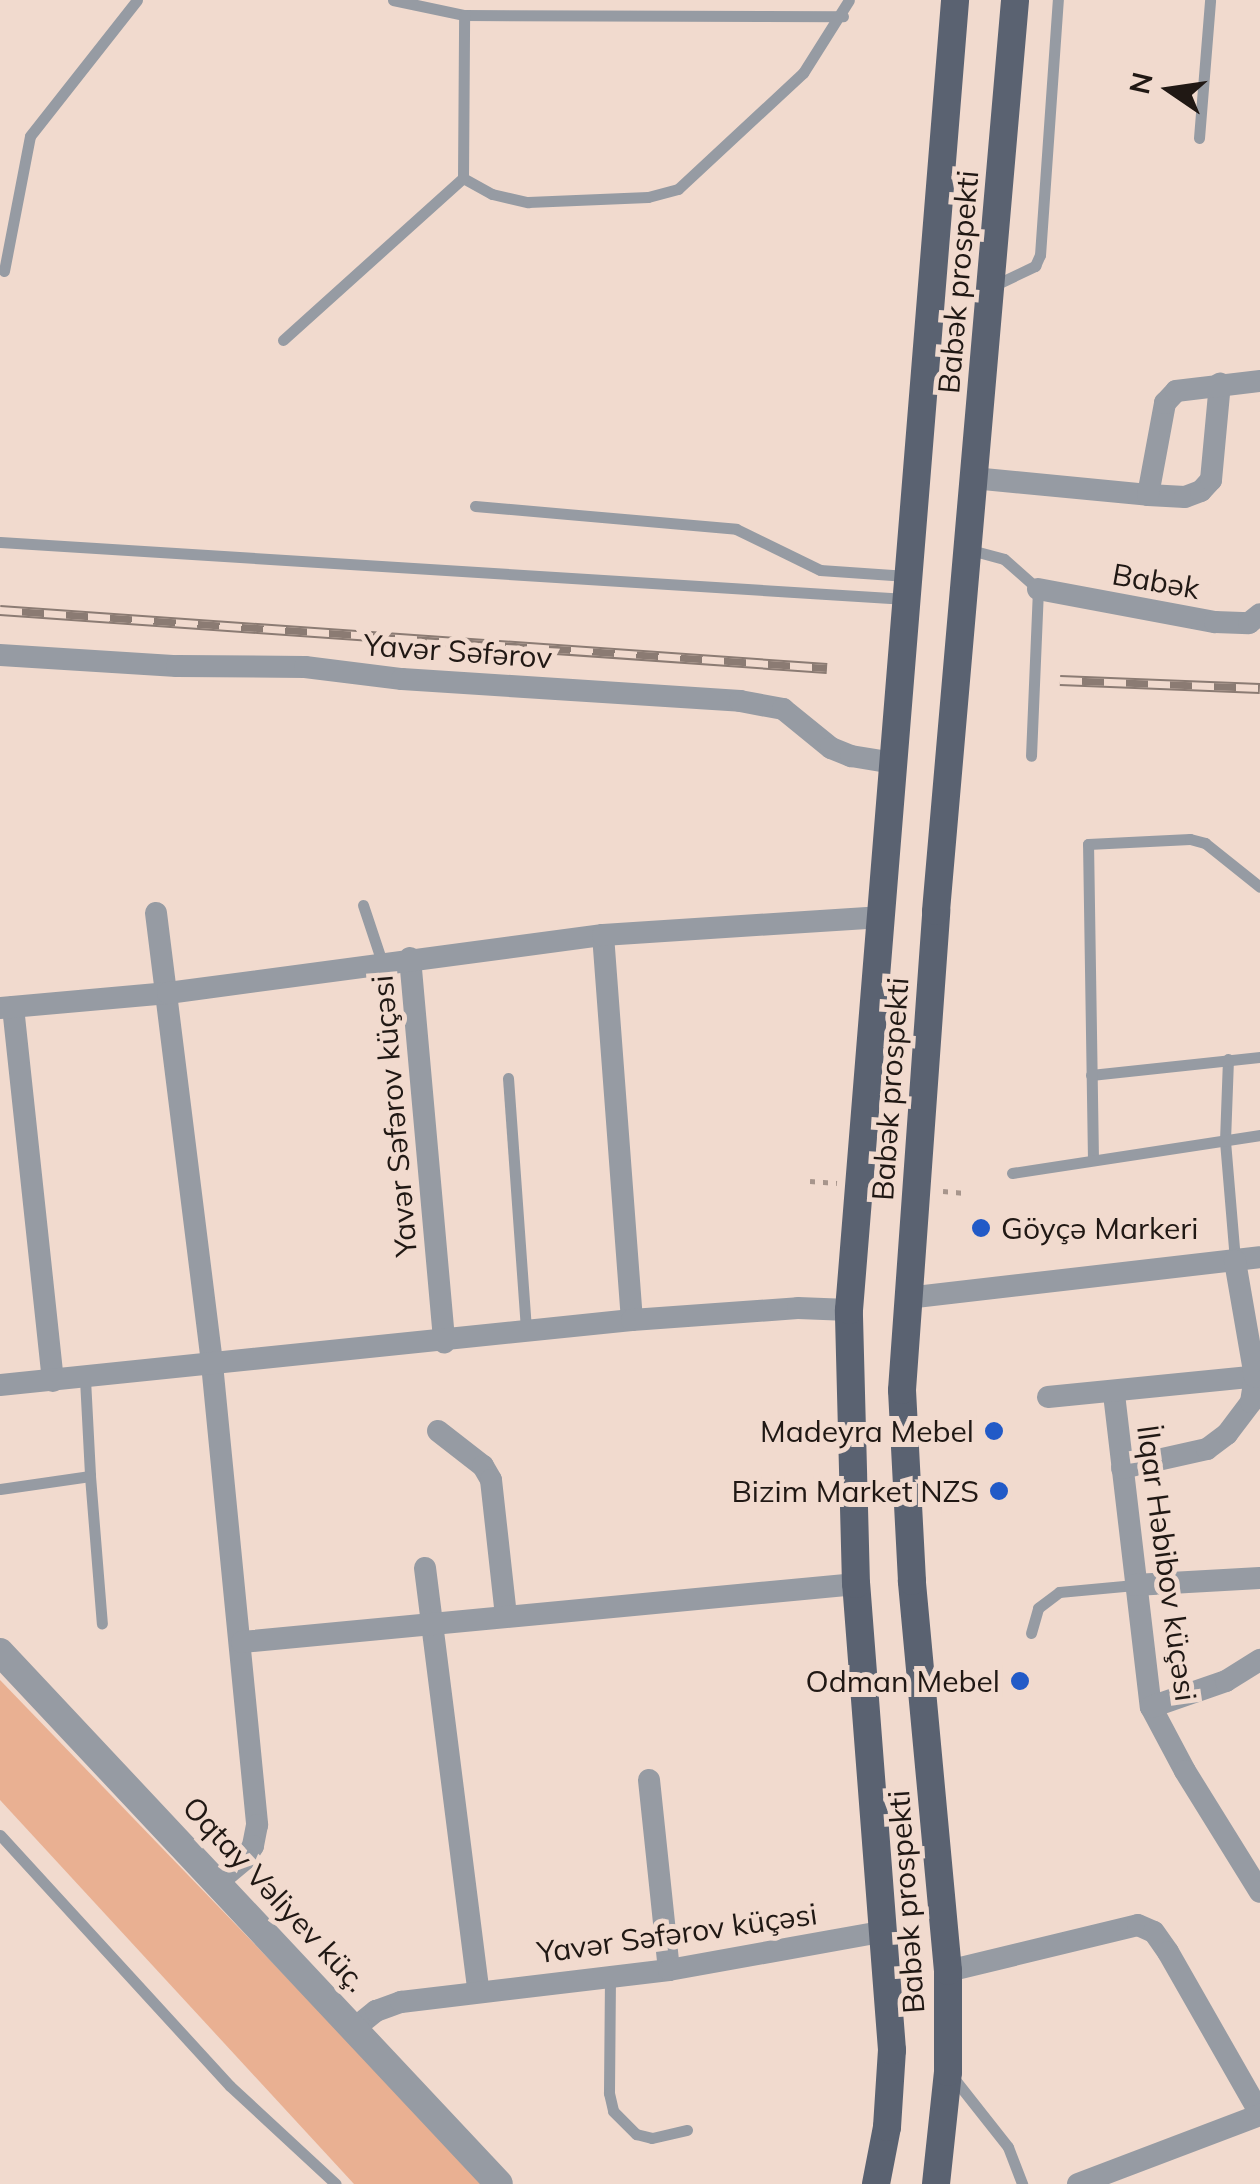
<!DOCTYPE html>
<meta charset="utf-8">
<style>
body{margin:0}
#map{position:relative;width:1260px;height:2184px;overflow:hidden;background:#f1dace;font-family:Mulish,sans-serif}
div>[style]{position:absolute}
.green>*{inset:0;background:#e9b092}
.path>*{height:5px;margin-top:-2.5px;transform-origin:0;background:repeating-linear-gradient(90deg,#a7958c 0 5px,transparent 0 13px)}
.service>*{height:11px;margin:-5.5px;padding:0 5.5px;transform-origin:5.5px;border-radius:5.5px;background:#969ba3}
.minor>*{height:22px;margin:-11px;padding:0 11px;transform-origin:11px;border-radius:11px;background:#969ba3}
.tertiary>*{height:28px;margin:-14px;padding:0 14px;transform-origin:14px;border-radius:14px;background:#969ba3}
.primary>*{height:28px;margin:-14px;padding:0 14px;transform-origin:14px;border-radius:14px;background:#5a6271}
.rail>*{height:11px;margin-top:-5.5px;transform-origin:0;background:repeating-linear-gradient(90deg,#f1dace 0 22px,#8b7b73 0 44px);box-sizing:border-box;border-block:2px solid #8b7b73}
.dots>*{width:28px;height:28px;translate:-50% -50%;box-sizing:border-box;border:5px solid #f1dace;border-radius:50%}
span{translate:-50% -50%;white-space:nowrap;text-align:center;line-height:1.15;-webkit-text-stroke:10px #f1dace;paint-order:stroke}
.street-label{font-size:30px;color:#201814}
.poi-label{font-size:30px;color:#201814}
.left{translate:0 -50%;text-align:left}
.right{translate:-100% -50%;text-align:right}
.north{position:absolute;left:1120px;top:40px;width:100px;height:100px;-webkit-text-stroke:8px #f1dace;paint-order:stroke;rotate:283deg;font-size:28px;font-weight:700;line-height:40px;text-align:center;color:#201814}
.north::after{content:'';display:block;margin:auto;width:35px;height:45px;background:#201814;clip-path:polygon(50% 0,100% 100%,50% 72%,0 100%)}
</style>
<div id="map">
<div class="green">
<div style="clip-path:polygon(0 1680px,486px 2184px,354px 2184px,0 1800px)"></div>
</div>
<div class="path">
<div style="left:810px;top:1181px;width:27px;rotate:4deg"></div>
<div style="left:943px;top:1191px;width:22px;rotate:5deg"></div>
</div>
<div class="service">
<div style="left:393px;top:0;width:73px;rotate:11.9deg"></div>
<div style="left:464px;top:15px;width:379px;rotate:0.2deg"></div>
<div style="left:1199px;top:138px;width:138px;rotate:-85.4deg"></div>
<div style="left:463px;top:178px;width:33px;rotate:29deg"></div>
<div style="left:492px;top:194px;width:37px;rotate:13deg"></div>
<div style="left:528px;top:202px;width:120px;rotate:-2.4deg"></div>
<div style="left:648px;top:197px;width:31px;rotate:-15deg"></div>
<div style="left:678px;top:189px;width:171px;rotate:-42.9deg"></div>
<div style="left:803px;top:73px;width:86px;rotate:-57.8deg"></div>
<div style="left:4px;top:271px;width:137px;rotate:-79.1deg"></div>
<div style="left:30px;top:136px;width:173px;rotate:-51.8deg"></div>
<div style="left:993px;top:286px;width:47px;rotate:-25.5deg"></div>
<div style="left:1035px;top:266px;width:12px;rotate:-66deg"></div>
<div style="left:1040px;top:255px;width:256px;rotate:-86deg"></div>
<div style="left:283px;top:340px;width:242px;rotate:-42deg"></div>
<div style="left:463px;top:178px;width:163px;rotate:-89.6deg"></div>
<div style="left:475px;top:506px;width:262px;rotate:5deg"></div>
<div style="left:736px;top:529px;width:93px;rotate:26deg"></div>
<div style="left:820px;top:570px;width:87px;rotate:3.9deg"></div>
<div style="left:0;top:542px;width:908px;rotate:3.6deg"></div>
<div style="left:967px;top:549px;width:38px;rotate:15deg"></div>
<div style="left:1004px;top:559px;width:45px;rotate:41.4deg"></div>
<div style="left:1038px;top:589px;width:167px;rotate:92.4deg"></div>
<div style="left:363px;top:905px;width:60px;rotate:71.6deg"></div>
<div style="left:1228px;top:1059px;width:82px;rotate:92.1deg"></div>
<div style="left:1225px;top:1141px;width:120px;rotate:85.2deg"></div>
<div style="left:1091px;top:1075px;width:170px;rotate:-6.1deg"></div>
<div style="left:508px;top:1078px;width:255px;rotate:85.9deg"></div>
<div style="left:1093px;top:1160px;width:316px;rotate:-90.9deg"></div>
<div style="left:1088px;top:844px;width:102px;rotate:-2.8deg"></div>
<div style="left:1190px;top:839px;width:16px;rotate:15deg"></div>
<div style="left:1205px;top:843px;width:70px;rotate:38.7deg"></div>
<div style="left:1012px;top:1173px;width:251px;rotate:-8.7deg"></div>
<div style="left:85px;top:1379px;width:97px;rotate:87deg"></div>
<div style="left:0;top:1489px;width:91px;rotate:-8.2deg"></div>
<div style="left:90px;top:1476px;width:148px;rotate:85.4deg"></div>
<div style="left:1031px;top:1633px;width:26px;rotate:-74deg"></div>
<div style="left:1038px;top:1608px;width:26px;rotate:-37deg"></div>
<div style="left:1059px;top:1592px;width:76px;rotate:-5.3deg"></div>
<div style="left:0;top:1835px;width:340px;rotate:47.5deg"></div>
<div style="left:230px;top:2086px;width:144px;rotate:42.8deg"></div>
<div style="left:610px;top:1977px;width:116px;rotate:90.5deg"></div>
<div style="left:609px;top:2093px;width:18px;rotate:77deg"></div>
<div style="left:613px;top:2111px;width:33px;rotate:45deg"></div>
<div style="left:636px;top:2134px;width:16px;rotate:14deg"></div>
<div style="left:652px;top:2138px;width:36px;rotate:-13deg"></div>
<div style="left:952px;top:2076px;width:90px;rotate:51.7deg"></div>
<div style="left:1008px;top:2147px;width:40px;rotate:69deg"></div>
</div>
<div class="minor">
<div style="left:973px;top:478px;width:176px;rotate:5.5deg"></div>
<div style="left:1148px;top:495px;width:37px;rotate:3deg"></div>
<div style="left:1185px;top:497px;width:17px;rotate:-21deg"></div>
<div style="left:1201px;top:491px;width:15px;rotate:-48deg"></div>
<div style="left:1211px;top:480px;width:97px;rotate:-84.7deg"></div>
<div style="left:1148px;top:495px;width:94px;rotate:-79.5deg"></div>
<div style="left:1165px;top:403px;width:16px;rotate:-47deg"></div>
<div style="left:1176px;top:391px;width:85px;rotate:-6.8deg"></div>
<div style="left:1038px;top:589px;width:180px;rotate:10.6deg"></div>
<div style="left:1215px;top:622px;width:34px;rotate:2deg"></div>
<div style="left:1249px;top:623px;width:14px;rotate:-39deg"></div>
<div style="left:0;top:655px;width:177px;rotate:3.6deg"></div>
<div style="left:177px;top:666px;width:128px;rotate:0.4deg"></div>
<div style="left:305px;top:667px;width:98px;rotate:7.1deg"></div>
<div style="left:402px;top:679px;width:339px;rotate:3.7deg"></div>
<div style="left:740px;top:701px;width:44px;rotate:10.5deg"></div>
<div style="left:783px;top:709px;width:62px;rotate:39.1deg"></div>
<div style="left:831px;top:748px;width:22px;rotate:22deg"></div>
<div style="left:851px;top:756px;width:44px;rotate:9.2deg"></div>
<div style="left:156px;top:913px;width:454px;rotate:82.9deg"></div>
<div style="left:212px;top:1364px;width:463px;rotate:84.4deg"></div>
<div style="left:257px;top:1825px;width:21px;rotate:101deg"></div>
<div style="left:253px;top:1846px;width:15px;rotate:122deg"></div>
<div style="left:245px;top:1859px;width:34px;rotate:140deg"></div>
<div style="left:603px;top:935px;width:386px;rotate:85.7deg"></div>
<div style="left:410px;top:958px;width:386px;rotate:84.9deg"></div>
<div style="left:13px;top:1007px;width:376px;rotate:83.9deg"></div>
<div style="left:0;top:1008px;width:169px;rotate:-5.1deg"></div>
<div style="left:168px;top:993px;width:439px;rotate:-7.6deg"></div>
<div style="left:603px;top:935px;width:280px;rotate:-3.7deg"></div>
<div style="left:907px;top:1298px;width:355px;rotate:-6.6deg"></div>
<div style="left:0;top:1385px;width:635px;rotate:-5.87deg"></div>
<div style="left:632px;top:1320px;width:166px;rotate:-4.1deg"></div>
<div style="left:798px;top:1308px;width:51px;rotate:2.2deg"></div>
<div style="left:1114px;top:1394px;width:315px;rotate:83.3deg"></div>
<div style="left:1151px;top:1707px;width:72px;rotate:62deg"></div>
<div style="left:1185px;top:1771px;width:142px;rotate:58.2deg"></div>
<div style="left:1048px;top:1397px;width:213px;rotate:-5.7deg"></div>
<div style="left:438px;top:1431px;width:57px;rotate:37.9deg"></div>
<div style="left:483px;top:1466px;width:16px;rotate:60deg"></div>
<div style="left:491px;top:1480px;width:136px;rotate:83.7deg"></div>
<div style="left:1122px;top:1468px;width:87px;rotate:-12.6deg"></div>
<div style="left:1207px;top:1449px;width:25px;rotate:-37deg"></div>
<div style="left:1227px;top:1434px;width:40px;rotate:-53deg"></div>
<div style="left:1251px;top:1402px;width:25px;rotate:-81deg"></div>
<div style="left:1255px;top:1377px;width:118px;rotate:-99.8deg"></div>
<div style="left:425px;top:1568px;width:425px;rotate:82.8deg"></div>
<div style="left:1135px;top:1585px;width:125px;rotate:-3.2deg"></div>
<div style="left:242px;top:1642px;width:617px;rotate:-5.4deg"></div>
<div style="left:1151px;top:1707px;width:79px;rotate:-19.1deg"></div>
<div style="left:1226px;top:1681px;width:40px;rotate:-32deg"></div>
<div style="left:649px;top:1780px;width:191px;rotate:84deg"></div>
<div style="left:948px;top:1971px;width:195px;rotate:-13.6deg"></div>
<div style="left:1138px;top:1925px;width:17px;rotate:24deg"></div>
<div style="left:1154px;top:1932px;width:24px;rotate:55deg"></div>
<div style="left:1168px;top:1952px;width:185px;rotate:60.3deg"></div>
<div style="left:356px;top:2027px;width:26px;rotate:-39deg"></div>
<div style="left:376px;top:2011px;width:27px;rotate:-20deg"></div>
<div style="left:401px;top:2002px;width:270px;rotate:-6.8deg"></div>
<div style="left:669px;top:1970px;width:219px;rotate:-10.2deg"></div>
<div style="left:1078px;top:2184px;width:195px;rotate:-20.8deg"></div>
</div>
<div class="tertiary">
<div style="left:0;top:1652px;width:729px;rotate:46.83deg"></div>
</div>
<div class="primary">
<div style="left:876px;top:2184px;width:58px;rotate:-79.1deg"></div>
<div style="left:887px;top:2127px;width:77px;rotate:-86.3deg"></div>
<div style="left:892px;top:2050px;width:467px;rotate:-94.4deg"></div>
<div style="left:856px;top:1584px;width:274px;rotate:-91.5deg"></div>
<div style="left:849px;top:1310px;width:1314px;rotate:-85.37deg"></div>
<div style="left:936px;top:2184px;width:113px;rotate:-83.9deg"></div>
<div style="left:948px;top:2072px;width:101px;rotate:-90deg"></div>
<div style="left:948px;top:1971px;width:392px;rotate:-95.3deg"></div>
<div style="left:912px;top:1581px;width:191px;rotate:-93deg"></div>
<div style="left:902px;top:1390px;width:480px;rotate:-85.9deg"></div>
<div style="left:936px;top:911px;width:914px;rotate:-85.04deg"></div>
</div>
<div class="rail">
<div style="left:0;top:610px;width:829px;rotate:4.01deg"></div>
<div style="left:1060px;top:680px;width:200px;rotate:2.3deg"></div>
</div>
<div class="dots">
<div style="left:981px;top:1228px;background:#225ac7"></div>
<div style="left:994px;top:1431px;background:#225ac7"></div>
<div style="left:999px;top:1491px;background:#225ac7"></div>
<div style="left:1020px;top:1681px;background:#225ac7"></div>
</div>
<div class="street-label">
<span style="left:958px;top:282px;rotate:-85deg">Babək prospekti</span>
<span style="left:1156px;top:581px;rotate:10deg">Babək</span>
<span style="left:458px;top:651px;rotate:4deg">Yavər Səfərov</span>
<span style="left:890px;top:1089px;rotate:-86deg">Babək prospekti</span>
<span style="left:394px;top:1116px;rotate:-95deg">Yavər Səfərov küçəsi</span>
<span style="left:1167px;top:1563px;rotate:82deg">İlqar Həbibov küçəsi</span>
<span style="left:275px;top:1894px;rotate:47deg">Oqtay Vəliyev küç.</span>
<span style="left:906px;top:1902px;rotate:-94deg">Babək prospekti</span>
<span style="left:677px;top:1933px;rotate:-8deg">Yavər Səfərov küçəsi</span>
</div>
<div class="poi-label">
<span class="left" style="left:1001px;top:1228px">Göyçə Markeri</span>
<span class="right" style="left:974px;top:1431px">Madeyra Mebel</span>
<span class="right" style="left:979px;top:1491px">Bizim Market NZS</span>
<span class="right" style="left:1000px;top:1681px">Odman Mebel</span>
</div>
<div class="north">N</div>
</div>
